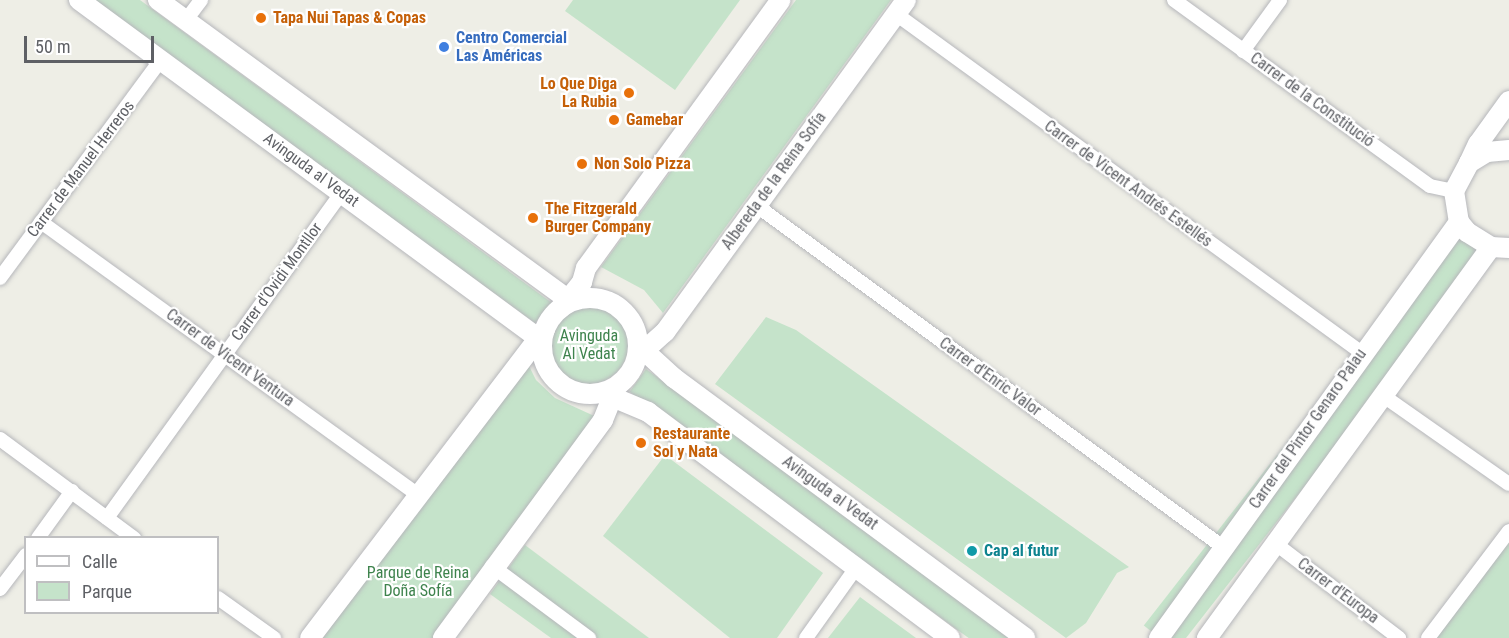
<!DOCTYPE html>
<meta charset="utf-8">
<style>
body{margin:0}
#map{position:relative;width:1509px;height:638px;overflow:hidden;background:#eeeee6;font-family:"Roboto Condensed",sans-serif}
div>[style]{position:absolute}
.green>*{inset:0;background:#c5e3ca;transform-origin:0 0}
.round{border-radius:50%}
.roads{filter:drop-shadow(0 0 2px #b6b7bb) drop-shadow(0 0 2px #b6b7bb)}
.street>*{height:14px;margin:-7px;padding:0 7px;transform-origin:7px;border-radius:7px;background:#fff}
.secondary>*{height:20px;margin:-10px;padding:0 10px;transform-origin:10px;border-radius:10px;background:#fff}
.secondary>.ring{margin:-10px;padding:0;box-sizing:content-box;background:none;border:20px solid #fff;border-radius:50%}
.dots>*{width:16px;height:16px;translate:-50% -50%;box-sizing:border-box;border:3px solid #fff;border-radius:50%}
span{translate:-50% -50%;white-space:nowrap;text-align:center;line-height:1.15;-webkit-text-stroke:4.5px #fff;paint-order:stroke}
.food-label{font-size:16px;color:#c56008;font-weight:700}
.left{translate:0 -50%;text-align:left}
.right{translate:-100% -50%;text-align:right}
.shop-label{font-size:16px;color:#366cbe;font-weight:700}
.street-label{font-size:16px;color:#5e6065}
.park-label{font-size:16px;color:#3e834d}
.culture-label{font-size:16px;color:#0d838f;font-weight:700}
.legend{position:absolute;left:24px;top:536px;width:195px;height:78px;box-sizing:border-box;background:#fff;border:2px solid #bfbfc1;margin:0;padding:8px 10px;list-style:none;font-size:18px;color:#5e6065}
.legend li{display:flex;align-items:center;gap:12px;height:30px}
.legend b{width:30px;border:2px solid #bfbfc1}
.scale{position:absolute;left:24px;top:36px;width:130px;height:27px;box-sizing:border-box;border:3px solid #5e6065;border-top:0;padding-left:8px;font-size:18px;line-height:21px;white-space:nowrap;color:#5e6065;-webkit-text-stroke:4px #fff;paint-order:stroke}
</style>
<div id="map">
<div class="green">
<div style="clip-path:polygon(92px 0,140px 0,552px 303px,535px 323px)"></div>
<div style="clip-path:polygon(573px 0,740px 0,675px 90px,565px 11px)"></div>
<div style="clip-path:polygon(796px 0,891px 0,663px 313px,644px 290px,601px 267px)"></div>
<div style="left:1459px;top:222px;width:41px;height:512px;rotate:38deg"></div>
<div class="round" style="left:550px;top:306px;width:78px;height:78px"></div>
<div style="clip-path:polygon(766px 317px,796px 330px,1129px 567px,1117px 573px,1086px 623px,1066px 638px,715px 384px)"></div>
<div style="clip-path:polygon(523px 354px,536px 380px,555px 398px,603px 420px,443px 638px,310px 638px)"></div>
<div style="left:646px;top:369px;width:458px;height:28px;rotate:36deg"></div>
<div style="clip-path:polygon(665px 455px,823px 573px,777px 638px,730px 638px,603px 536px)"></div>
<div style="clip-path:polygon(1509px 540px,1509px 638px,1436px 638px)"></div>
<div style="clip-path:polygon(525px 545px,649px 638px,551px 638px,490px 594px)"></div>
<div style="clip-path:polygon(860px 597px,916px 638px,828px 638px)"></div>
</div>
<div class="roads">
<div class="street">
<div style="left:1174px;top:0;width:316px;rotate:36deg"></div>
<div style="left:1430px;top:186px;width:25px;rotate:12deg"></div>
<div style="left:896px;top:14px;width:576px;rotate:36.03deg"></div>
<div style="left:186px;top:20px;width:25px;rotate:-53deg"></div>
<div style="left:1243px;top:51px;width:63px;rotate:-54deg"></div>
<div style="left:757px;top:206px;width:577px;rotate:36.2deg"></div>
<div style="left:41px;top:222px;width:465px;rotate:35.9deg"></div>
<div style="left:0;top:278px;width:271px;rotate:-53.6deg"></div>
<div style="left:1385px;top:397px;width:151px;rotate:35.1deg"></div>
<div style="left:0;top:439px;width:167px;rotate:36.5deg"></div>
<div style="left:107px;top:518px;width:400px;rotate:-54.2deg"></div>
<div style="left:38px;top:538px;width:58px;rotate:-54.1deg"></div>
<div style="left:1276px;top:544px;width:155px;rotate:37.4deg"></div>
<div style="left:492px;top:566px;width:121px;rotate:36.6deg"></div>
<div style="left:0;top:589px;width:43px;rotate:-52.6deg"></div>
<div style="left:218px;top:598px;width:69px;rotate:35.5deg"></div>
<div style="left:806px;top:638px;width:86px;rotate:-54.5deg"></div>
<div style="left:1428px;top:638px;width:134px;rotate:-52.9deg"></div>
</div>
<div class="secondary">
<div style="left:79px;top:0;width:575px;rotate:36.37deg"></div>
<div style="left:158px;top:0;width:505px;rotate:36.14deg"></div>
<div style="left:566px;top:298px;width:9px;rotate:13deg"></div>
<div style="left:1509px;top:150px;width:22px;rotate:175deg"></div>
<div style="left:1487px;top:152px;width:21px;rotate:149deg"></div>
<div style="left:1469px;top:163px;width:32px;rotate:118deg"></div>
<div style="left:1454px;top:191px;width:31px;rotate:81deg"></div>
<div style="left:1459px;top:222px;width:13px;rotate:51deg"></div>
<div style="left:1467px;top:232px;width:28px;rotate:32deg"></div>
<div style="left:1491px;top:247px;width:18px;rotate:3deg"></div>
<div style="left:1469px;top:163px;width:21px;rotate:-65deg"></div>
<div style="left:1478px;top:144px;width:53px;rotate:-54.2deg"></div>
<div class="ring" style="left:542px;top:298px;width:76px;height:76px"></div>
<div style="left:562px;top:307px;width:32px;rotate:-51deg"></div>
<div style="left:582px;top:282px;width:15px;rotate:-74deg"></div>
<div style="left:586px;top:268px;width:331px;rotate:-54deg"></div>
<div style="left:638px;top:345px;width:49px;rotate:42.5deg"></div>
<div style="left:674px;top:378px;width:437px;rotate:36.5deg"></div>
<div style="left:637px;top:357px;width:38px;rotate:-42deg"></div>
<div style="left:665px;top:332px;width:410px;rotate:-54deg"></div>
<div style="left:603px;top:393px;width:49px;rotate:22.9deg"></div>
<div style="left:648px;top:412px;width:377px;rotate:36.8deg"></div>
<div style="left:310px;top:638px;width:388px;rotate:-52.7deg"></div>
<div style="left:443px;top:638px;width:270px;rotate:-53.7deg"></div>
<div style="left:603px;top:420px;width:35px;rotate:-68deg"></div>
<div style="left:1159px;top:638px;width:513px;rotate:-54.2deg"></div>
<div style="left:1207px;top:638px;width:483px;rotate:-54deg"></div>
</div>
</div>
<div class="dots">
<div style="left:261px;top:18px;background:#e8710a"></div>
<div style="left:444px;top:47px;background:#3f7fe0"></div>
<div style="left:629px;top:93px;background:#e8710a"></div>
<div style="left:614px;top:120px;background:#e8710a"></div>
<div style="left:582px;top:164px;background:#e8710a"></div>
<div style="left:533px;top:218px;background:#e8710a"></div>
<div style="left:641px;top:443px;background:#e8710a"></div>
<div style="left:972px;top:551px;background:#0f9aa8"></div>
</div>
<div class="food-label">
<span class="left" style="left:273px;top:18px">Tapa Nui Tapas &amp; Copas</span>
<span class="right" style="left:617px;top:93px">Lo Que Diga<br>La Rubia</span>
<span class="left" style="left:626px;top:120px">Gamebar</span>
<span class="left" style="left:594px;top:164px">Non Solo Pizza</span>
<span class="left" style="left:545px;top:218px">The Fitzgerald<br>Burger Company</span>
<span class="left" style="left:653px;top:443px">Restaurante<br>Sol y Nata</span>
</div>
<div class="shop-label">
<span class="left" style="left:456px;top:47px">Centro Comercial<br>Las Américas</span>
</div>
<div class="street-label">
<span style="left:1312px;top:100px;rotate:36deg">Carrer de la Constitució</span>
<span style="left:81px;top:169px;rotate:-53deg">Carrer de Manuel Herreros</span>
<span style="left:311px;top:170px;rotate:36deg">Avinguda al Vedat</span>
<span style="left:774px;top:181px;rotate:-54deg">Albereda de la Reina Sofía</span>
<span style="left:1128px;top:184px;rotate:36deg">Carrer de Vicent Andrés Estellés</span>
<span style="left:277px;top:282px;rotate:-54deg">Carrer d'Ovidi Montllor</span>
<span style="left:230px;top:358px;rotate:36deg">Carrer de Vicent Ventura</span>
<span style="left:990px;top:377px;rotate:36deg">Carrer d'Enric Valor</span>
<span style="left:1308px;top:429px;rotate:-55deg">Carrer del Pintor Genaro Palau</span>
<span style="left:830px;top:493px;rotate:36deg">Avinguda al Vedat</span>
<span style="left:1338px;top:591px;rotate:37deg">Carrer d'Europa</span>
</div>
<div class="park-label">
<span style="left:589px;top:345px">Avinguda<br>Al Vedat</span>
<span style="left:418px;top:582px">Parque de Reina<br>Doña Sofía</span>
</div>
<div class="culture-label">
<span class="left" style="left:984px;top:551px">Cap al futur</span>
</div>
<ul class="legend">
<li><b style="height:8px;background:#fff"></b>Calle</li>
<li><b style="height:16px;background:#c5e3ca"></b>Parque</li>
</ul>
<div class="scale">50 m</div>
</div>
